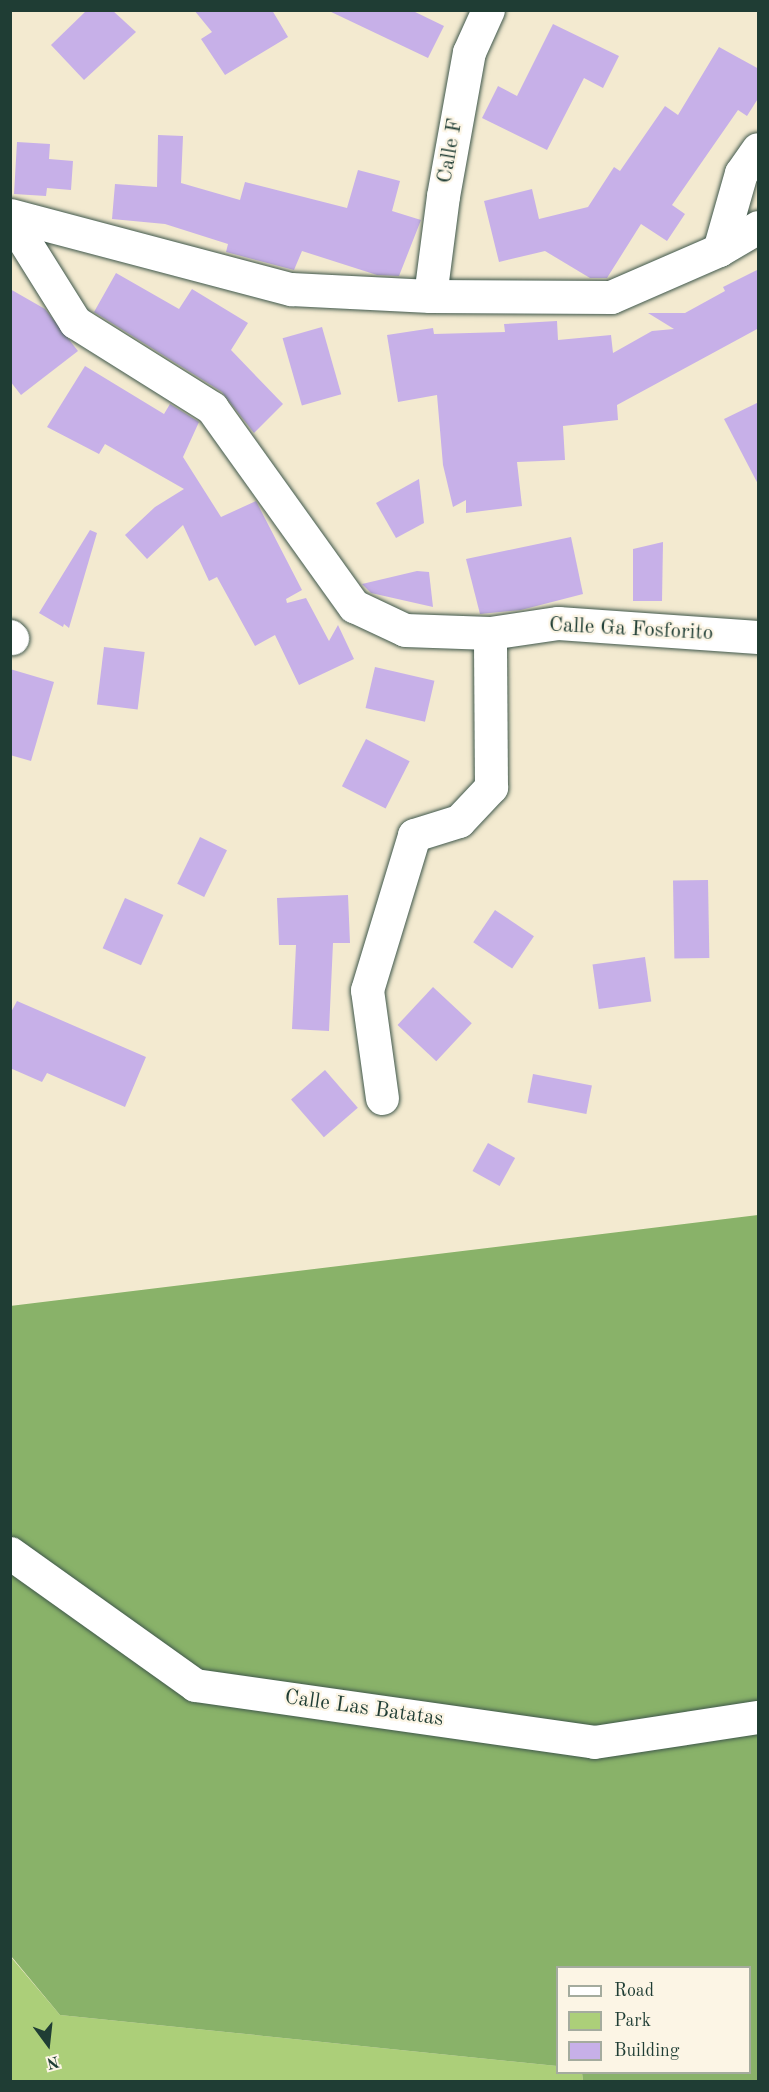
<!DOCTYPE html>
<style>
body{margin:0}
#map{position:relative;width:769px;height:2092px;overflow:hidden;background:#f3ead0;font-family:"Old Standard TT",serif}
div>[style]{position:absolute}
.green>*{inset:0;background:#accf79}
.forest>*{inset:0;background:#89b269}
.building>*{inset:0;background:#c7b0e8;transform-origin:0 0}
.roads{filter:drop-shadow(0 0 2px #3f574b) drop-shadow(0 0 2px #3f574b)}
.street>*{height:33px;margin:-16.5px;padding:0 16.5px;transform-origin:16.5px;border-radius:16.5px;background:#fff}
span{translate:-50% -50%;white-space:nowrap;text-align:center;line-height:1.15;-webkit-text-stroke:4.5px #fcf5e5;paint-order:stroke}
.street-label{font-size:21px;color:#1f3d34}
.frame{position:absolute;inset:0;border:12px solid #1f3d34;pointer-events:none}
.legend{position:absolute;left:556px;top:1966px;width:195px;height:108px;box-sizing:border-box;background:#fcf5e5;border:2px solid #a4ab9e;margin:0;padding:8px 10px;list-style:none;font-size:18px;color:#1f3d34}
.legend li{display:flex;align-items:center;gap:12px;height:30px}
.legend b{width:30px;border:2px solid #a4ab9e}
.north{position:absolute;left:18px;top:2014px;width:60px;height:60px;-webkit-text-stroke:4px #fcf5e5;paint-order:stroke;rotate:165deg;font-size:16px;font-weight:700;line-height:24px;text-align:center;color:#1f3d34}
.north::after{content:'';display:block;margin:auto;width:21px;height:27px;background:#1f3d34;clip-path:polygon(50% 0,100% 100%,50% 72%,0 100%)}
</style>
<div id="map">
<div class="green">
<div style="clip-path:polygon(10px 1956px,60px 2015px,557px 2066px,558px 2072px,582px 2073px,583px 2081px,11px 2081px)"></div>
</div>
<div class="forest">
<div style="clip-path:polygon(758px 1215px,758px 2081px,583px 2081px,582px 2073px,750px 2072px,750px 1968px,558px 1968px,557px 2066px,60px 2015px,11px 1956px,10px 1306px)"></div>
</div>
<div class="building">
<div style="clip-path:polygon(87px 10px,112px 10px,136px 32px,84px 80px,51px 45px)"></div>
<div style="clip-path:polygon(194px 10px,272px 10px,288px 37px,225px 75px,201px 39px,212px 32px)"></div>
<div style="clip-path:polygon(327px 10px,411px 10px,444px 26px,428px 58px)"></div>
<div style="clip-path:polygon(553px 24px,619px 56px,603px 88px,584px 78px,547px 150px,482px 118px,498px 86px,517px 96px)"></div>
<div style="clip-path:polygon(719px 47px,759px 69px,759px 97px,747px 116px,738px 110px,672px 205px,685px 214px,667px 241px,641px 224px,607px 278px,590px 278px,545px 251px,499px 262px,484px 201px,532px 189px,539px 219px,588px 207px,614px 167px,620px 171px,665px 106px,678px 115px)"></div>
<div style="clip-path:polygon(158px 135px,183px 136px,181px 183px,240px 200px,245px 182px,347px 208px,358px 170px,400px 181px,392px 211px,421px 220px,399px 276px,377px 275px,302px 251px,294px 270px,226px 252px,228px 244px,165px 224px,112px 219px,115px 184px,157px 187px)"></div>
<div style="clip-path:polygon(17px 142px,50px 144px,49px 159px,73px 161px,71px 190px,47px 188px,46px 196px,14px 194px)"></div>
<div style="clip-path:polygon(759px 269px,759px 328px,617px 405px,618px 420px,563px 426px,565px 460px,517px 462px,522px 506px,466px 513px,466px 500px,453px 507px,443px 465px,437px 395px,398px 402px,387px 335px,433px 328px,434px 334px,505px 332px,504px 324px,557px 321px,558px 340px,611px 335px,613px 353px,652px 331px,674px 329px,648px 313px,685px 313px,725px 291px,723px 287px)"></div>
<div style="clip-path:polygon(116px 273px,179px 309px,192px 289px,248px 323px,231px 350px,283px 404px,254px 433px,222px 392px,94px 312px)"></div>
<div style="clip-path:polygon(10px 289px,45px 309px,78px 351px,21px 395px,10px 381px)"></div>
<div style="left:322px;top:327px;width:70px;height:41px;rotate:74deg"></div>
<div style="clip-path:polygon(85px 366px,164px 414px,170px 404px,199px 422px,183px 457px,221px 517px,256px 501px,302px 590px,286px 599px,287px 603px,306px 598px,329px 641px,338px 625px,354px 659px,299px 685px,275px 635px,255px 646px,217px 577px,209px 581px,183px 525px,147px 559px,125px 535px,155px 507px,184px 489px,105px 444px,99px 454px,47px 427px)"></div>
<div style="clip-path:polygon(759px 402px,759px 486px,724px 419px)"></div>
<div style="clip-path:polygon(419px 479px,424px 523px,396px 538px,376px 503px)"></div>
<div style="clip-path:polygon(90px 530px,97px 533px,69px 628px,64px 624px,63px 627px,39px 613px)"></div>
<div style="clip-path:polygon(571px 537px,583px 594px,521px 610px,480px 614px,466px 559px)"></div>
<div style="clip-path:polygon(663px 542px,662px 601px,633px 601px,633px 549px)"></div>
<div style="clip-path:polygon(417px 571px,429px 572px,433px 607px,371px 593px,362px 584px)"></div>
<div style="left:104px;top:647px;width:41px;height:58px;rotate:7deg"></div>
<div style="left:375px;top:667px;width:61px;height:42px;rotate:13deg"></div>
<div style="clip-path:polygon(10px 669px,54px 682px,31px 761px,10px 755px)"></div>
<div style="left:366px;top:739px;width:49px;height:53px;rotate:27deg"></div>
<div style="left:200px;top:837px;width:30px;height:52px;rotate:26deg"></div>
<div style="left:708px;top:880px;width:78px;height:35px;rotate:89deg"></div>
<div style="clip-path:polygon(348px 895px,350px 943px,333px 943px,329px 1031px,292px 1029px,296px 945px,279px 945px,277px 898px)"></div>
<div style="left:125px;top:898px;width:42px;height:55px;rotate:24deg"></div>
<div style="left:495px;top:910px;width:47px;height:39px;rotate:34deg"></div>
<div style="left:645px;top:957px;width:45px;height:53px;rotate:82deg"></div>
<div style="left:433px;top:987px;width:53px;height:52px;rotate:43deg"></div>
<div style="clip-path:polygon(17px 1001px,146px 1057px,125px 1107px,47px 1073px,42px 1082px,10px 1068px,10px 1014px)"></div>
<div style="left:325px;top:1070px;width:50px;height:45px;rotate:49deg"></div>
<div style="left:533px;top:1074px;width:60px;height:29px;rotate:11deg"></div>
<div style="left:488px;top:1143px;width:31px;height:32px;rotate:29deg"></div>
</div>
<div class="roads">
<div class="street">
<div style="left:10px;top:215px;width:291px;rotate:14.8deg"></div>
<div style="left:291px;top:289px;width:139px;rotate:2.9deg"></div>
<div style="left:430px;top:296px;width:181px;rotate:0.3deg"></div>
<div style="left:611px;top:297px;width:118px;rotate:-23.5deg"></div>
<div style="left:719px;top:250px;width:45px;rotate:-30.5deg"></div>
<div style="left:10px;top:218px;width:123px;rotate:58deg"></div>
<div style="left:75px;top:322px;width:162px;rotate:32.1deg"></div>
<div style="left:212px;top:408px;width:244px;rotate:54.4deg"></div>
<div style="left:354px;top:606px;width:56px;rotate:25.2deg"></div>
<div style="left:405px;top:630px;width:85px;rotate:2deg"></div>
<div style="left:490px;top:633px;width:69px;rotate:-8.4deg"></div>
<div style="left:558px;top:623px;width:200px;rotate:4deg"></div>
<div style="left:719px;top:250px;width:80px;rotate:-74.1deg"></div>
<div style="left:741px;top:173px;width:29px;rotate:-55deg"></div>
<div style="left:430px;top:296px;width:101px;rotate:-82.6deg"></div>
<div style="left:443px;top:196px;width:146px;rotate:-79.8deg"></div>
<div style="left:469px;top:52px;width:46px;rotate:-65.7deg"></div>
<div style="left:10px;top:636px;width:3px;rotate:45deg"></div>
<div style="left:382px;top:1098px;width:109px;rotate:-97.9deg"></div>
<div style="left:367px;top:990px;width:162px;rotate:-73.1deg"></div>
<div style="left:414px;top:835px;width:47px;rotate:-17.3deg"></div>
<div style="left:459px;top:821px;width:47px;rotate:-46.7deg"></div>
<div style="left:491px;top:787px;width:154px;rotate:-90.4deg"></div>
<div style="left:10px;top:1553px;width:227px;rotate:35.5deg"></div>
<div style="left:195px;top:1685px;width:403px;rotate:8.1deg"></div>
<div style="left:594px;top:1742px;width:166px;rotate:-8.7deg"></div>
</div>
</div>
<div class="street-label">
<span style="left:451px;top:151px;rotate:-80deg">Calle F</span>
<span style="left:631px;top:630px;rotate:3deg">Calle Ga Fosforito</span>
<span style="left:364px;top:1709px;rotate:8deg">Calle Las Batatas</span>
</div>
<div class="frame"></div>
<ul class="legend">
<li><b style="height:8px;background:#fff"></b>Road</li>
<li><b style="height:16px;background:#accf79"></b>Park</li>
<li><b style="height:16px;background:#c7b0e8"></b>Building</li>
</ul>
<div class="north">N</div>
</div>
